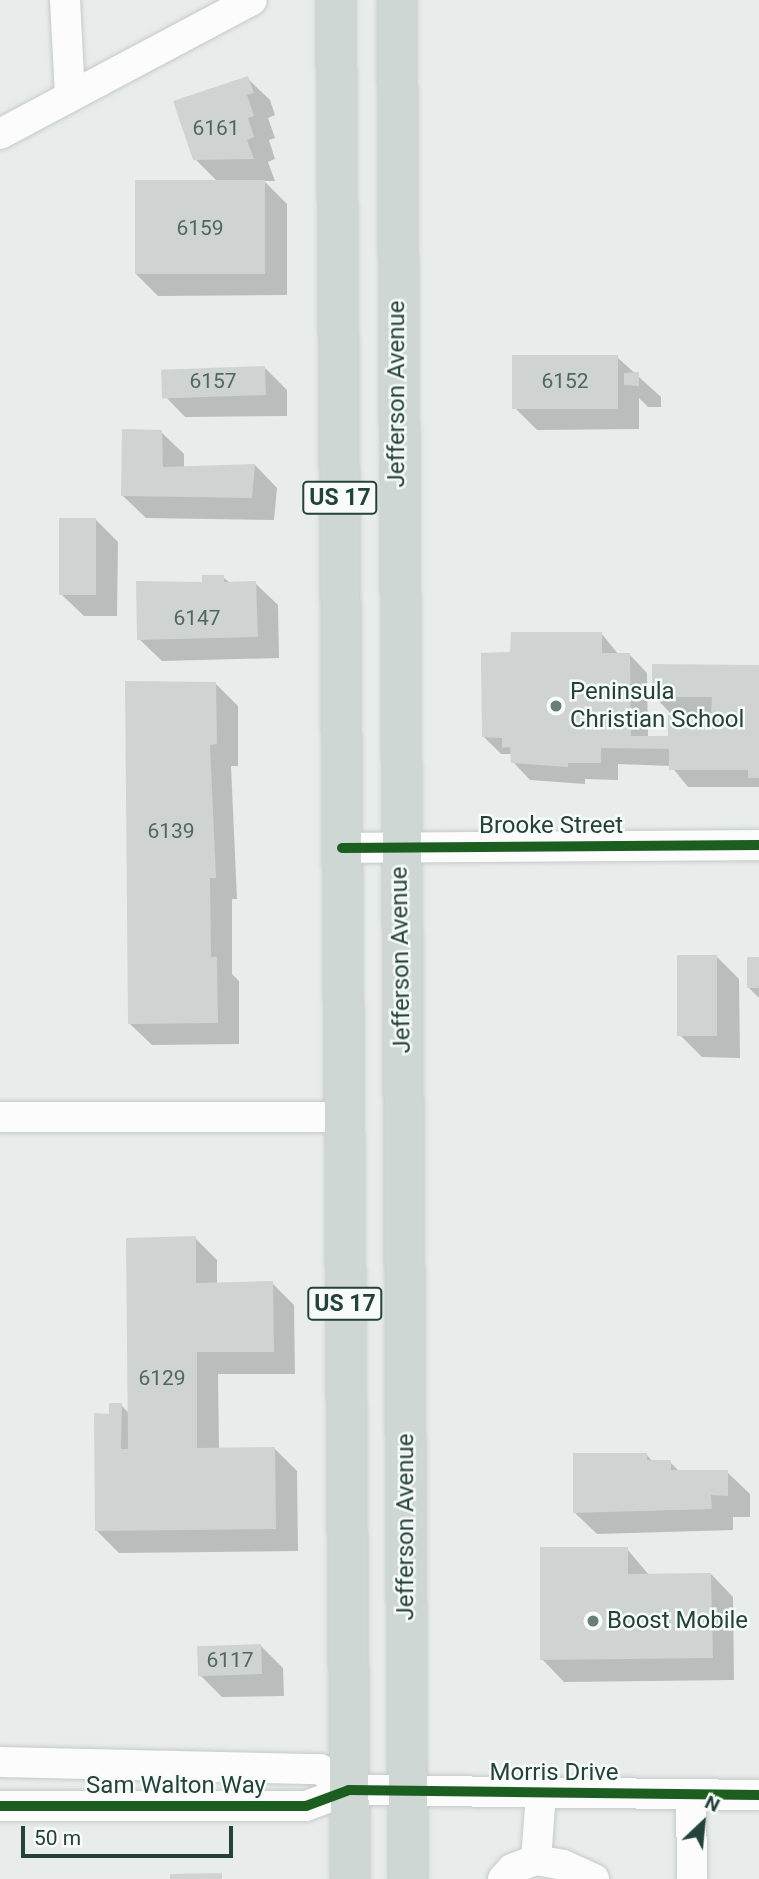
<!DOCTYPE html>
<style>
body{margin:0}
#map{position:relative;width:759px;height:1879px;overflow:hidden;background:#e8edeb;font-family:Roboto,sans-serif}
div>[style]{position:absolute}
.shadow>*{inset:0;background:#0003}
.building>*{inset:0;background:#cfd4d2;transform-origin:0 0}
.roads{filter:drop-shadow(0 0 2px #c5cac8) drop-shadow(0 0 2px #c5cac8)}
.minor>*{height:30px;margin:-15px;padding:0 15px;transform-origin:15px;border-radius:15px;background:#fcfcfc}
.major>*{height:38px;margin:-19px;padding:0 19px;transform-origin:19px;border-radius:19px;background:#cfd7d5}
.cycleway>*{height:10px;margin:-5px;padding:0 5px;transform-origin:5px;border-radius:5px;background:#1b5e20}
.dots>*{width:19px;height:19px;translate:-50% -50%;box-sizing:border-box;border:4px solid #f7fbf9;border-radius:50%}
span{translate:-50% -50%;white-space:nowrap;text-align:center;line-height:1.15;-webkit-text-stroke:5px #f7fbf9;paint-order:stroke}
.number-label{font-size:21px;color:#506761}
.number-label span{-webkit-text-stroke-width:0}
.shield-label span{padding:2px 5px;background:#f7fbf9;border:2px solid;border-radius:5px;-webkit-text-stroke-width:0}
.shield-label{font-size:23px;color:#24423a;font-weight:700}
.street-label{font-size:24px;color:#24423a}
.poi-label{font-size:24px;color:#24423a}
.left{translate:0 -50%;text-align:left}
.north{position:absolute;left:668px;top:1788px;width:70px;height:70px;-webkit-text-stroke:5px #f7fbf9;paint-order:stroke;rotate:26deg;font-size:19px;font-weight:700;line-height:28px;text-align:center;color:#24423a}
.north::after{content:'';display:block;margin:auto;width:24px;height:32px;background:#24423a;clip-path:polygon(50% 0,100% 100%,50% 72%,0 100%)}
.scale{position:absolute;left:21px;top:1826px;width:212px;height:32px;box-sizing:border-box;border:4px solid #24423a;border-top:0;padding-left:9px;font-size:21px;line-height:24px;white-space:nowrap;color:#24423a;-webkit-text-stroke:5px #f7fbf9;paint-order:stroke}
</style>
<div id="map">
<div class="shadow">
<div style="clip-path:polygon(247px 78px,270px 100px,275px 115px,268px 118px,275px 138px,269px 140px,275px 159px,268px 162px,275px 181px,264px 181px,287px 204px,287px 295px,158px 296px,136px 274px,218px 182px,195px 159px)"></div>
<div style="clip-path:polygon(617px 357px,661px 397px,661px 407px,648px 407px,639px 398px,639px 429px,537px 430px,515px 408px)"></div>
<div style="clip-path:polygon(265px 368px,287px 390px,287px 416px,185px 417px,163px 394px)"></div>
<div style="clip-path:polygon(161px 432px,184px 454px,184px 468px,255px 465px,277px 488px,274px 520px,146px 518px,123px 496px)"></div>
<div style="clip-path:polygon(95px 519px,118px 542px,117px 616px,84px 616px,61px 594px)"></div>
<div style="clip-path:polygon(223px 577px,231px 584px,255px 583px,278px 605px,279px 658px,162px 661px,139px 639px,204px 584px)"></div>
<div style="clip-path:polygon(601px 633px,619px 655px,630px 655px,647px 673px,648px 738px,670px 738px,674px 717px,654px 696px,759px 666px,759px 787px,688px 787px,671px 766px,618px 764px,618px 780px,585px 779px,585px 784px,530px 780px,513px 762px,511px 754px,501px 754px,483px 736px,512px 654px)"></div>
<div style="clip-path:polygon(215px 683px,238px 706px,238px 766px,231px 766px,237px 899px,232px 899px,232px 974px,239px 981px,239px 1044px,152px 1045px,129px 1023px)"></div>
<div style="clip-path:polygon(717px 957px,739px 979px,740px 1058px,702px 1057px,680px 1035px)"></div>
<div style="clip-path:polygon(759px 959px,759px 998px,748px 987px)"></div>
<div style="clip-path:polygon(195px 1238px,217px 1260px,217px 1284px,272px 1283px,294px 1305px,295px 1374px,218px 1374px,219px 1450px,275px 1449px,297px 1471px,298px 1551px,119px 1553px,96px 1530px,111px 1415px,121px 1405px,130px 1414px)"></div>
<div style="clip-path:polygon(646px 1454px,653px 1462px,670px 1462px,680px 1472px,727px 1472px,750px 1494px,750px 1517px,733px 1517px,733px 1530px,597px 1534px,574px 1512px)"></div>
<div style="clip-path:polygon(627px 1549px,649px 1575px,711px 1574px,733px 1597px,734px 1680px,564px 1682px,542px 1659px)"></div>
<div style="clip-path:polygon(261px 1646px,283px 1668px,284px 1696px,222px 1697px,200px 1675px)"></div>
</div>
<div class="building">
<div style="clip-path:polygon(248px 76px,254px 93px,247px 95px,254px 116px,248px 118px,254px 137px,247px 140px,254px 159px,193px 160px,173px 101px)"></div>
<div style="left:265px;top:180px;width:94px;height:130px;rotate:90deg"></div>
<div style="left:512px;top:355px;width:106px;height:54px"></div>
<div style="left:265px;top:366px;width:29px;height:104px;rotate:88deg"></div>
<div style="clip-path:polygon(639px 372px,639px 386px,624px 385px,624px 373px)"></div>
<div style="clip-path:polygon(122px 429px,162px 430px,163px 467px,255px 464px,252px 498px,121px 496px)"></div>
<div style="left:59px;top:518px;width:37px;height:77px"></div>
<div style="clip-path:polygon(202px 575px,224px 575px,224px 582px,256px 581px,258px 637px,137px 640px,136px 581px,202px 582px)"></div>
<div style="clip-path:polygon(511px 632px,602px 632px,602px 653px,630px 653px,631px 736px,668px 736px,668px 715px,711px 715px,712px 697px,652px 697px,652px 664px,759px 665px,759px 778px,748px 778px,748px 770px,669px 770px,669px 749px,601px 748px,601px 763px,568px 763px,568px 767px,511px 763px,510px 747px,502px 748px,502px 738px,482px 737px,481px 662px,481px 653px,510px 652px)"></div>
<div style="clip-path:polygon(125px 681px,216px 682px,217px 744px,210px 745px,216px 878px,210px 878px,211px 957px,217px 957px,218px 1023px,128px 1024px)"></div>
<div style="left:677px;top:955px;width:40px;height:81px"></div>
<div style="left:747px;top:957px;width:12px;height:31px"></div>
<div style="clip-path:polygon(196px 1236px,196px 1283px,273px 1281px,274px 1352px,197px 1352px,197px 1448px,275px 1447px,276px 1529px,95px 1531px,94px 1413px,109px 1414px,109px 1403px,122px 1403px,121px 1449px,128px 1449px,126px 1238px)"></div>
<div style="clip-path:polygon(573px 1453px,647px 1453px,647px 1460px,671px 1460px,671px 1470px,728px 1470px,728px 1496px,711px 1495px,712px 1509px,573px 1513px)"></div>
<div style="clip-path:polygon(540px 1547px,628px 1547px,628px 1574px,711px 1573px,713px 1658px,540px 1660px)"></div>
<div style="left:261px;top:1644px;width:30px;height:64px;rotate:88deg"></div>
<div style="clip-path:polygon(222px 1873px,222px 1879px,170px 1879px,170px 1874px)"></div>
</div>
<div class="roads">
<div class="minor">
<div style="left:65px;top:0;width:96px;rotate:87deg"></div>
<div style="left:0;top:134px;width:285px;rotate:-28deg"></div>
<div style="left:342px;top:848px;width:417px;rotate:-0.4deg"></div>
<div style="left:0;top:1117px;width:344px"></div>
<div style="left:0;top:1762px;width:320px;rotate:1.3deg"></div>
<div style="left:320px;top:1769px;width:36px;rotate:36deg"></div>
<div style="left:691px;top:1795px;width:84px;rotate:89.3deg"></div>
<div style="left:0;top:1806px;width:306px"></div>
<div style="left:306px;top:1806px;width:46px;rotate:-20.4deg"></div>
<div style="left:349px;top:1790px;width:410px;rotate:0.7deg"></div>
<div style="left:536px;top:1860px;width:27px;rotate:10deg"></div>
<div style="left:563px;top:1865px;width:34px;rotate:24deg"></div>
<div style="left:503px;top:1879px;width:13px;rotate:-48deg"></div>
<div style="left:512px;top:1869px;width:26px;rotate:-21deg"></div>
<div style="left:536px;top:1860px;width:66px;rotate:-85.7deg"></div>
</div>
<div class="major">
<div style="left:336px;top:0;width:1879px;rotate:89.57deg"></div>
<div style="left:397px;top:0;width:1879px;rotate:89.66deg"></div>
</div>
</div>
<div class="cycleway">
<div style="left:342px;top:848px;width:417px;rotate:-0.4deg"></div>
<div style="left:0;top:1806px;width:306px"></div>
<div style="left:306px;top:1806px;width:46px;rotate:-20.4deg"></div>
<div style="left:349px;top:1790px;width:410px;rotate:0.7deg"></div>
</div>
<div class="dots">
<div style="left:556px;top:706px;background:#697e78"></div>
<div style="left:593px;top:1621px;background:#697e78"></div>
</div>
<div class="number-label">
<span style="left:216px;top:128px">6161</span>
<span style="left:200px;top:228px">6159</span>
<span style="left:213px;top:381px">6157</span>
<span style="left:565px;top:381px">6152</span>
<span style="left:197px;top:618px">6147</span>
<span style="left:171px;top:831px">6139</span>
<span style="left:162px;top:1378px">6129</span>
<span style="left:230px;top:1660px">6117</span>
</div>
<div class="shield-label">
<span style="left:340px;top:498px">US 17</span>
<span style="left:345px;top:1304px">US 17</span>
</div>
<div class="street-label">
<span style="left:397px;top:394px;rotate:-90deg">Jefferson Avenue</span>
<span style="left:551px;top:826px">Brooke Street</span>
<span style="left:401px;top:960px;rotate:-91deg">Jefferson Avenue</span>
<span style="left:406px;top:1527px;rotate:-90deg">Jefferson Avenue</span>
<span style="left:554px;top:1773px">Morris Drive</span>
<span style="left:176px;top:1786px">Sam Walton Way</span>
</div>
<div class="poi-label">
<span class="left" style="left:570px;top:706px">Peninsula<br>Christian School</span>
<span class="left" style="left:607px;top:1621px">Boost Mobile</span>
</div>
<div class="north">N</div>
<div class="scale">50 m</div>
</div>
